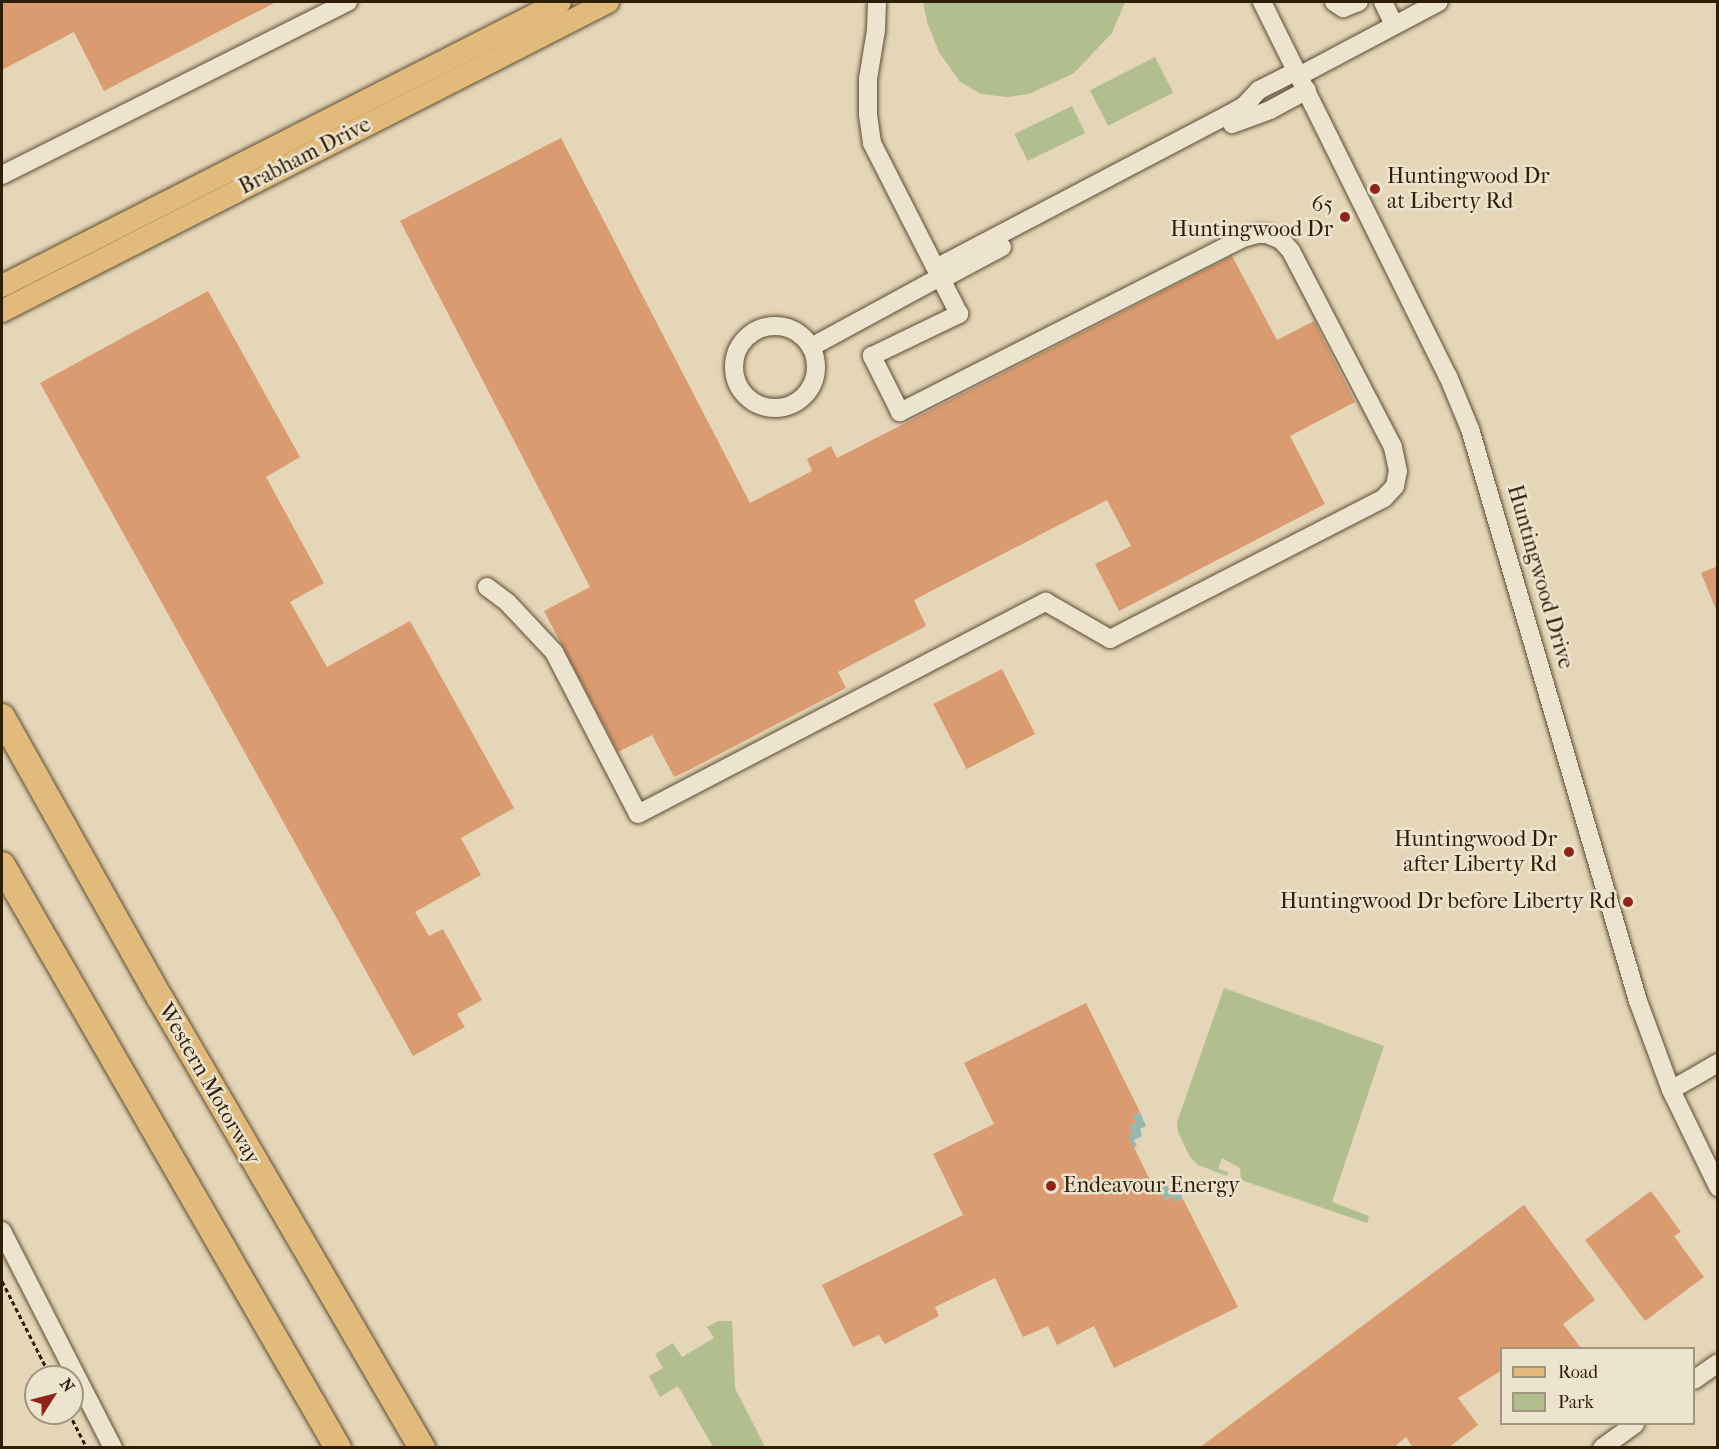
<!DOCTYPE html>
<style>
body{margin:0}
#map{position:relative;width:1719px;height:1449px;overflow:hidden;background:#e4d6b7;font-family:"IM FELL French Canon",serif}
div>[style]{position:absolute}
.green>*{inset:0;background:#b3be8f;transform-origin:0 0}
.water>*{inset:0;background:#95b9b1}
.building>*{inset:0;background:#da9b70;transform-origin:0 0}
.path>*{height:3px;margin-top:-1.5px;transform-origin:0;background:repeating-linear-gradient(90deg,#2f1e06 0 4.5px,transparent 0 7.5px)}
.roads{filter:drop-shadow(0 0 2px #5c4c32) drop-shadow(0 0 2px #5c4c32)}
.minor>*{height:18px;margin:-9px;padding:0 9px;transform-origin:9px;border-radius:9px;background:#ede4d0}
.minor>.ring{margin:-9px;padding:0;box-sizing:content-box;background:none;border:18px solid #ede4d0;border-radius:50%}
.major>*{height:22px;margin:-11px;padding:0 11px;transform-origin:11px;border-radius:11px;background:#e2bb7c}
.highway>*{height:26px;margin:-13px;padding:0 13px;transform-origin:13px;border-radius:13px;background:#e2bb7c}
.dots>*{width:16px;height:16px;translate:-50% -50%;box-sizing:border-box;border:3px solid #ede4d0;border-radius:50%}
span{translate:-50% -50%;white-space:nowrap;text-align:center;line-height:1.15;-webkit-text-stroke:5px #ede4d0;paint-order:stroke}
.street-label{font-size:22px;color:#2f1e06}
.poi-label{font-size:22px;color:#2f1e06}
.left{translate:0 -50%;text-align:left}
.right{translate:-100% -50%;text-align:right}
.frame{position:absolute;inset:0;border:3px solid #2f1e06;pointer-events:none}
.legend{position:absolute;left:1500px;top:1347px;width:195px;height:78px;box-sizing:border-box;background:#ede4d0;border:2px solid #a1957f;margin:0;padding:8px 10px;list-style:none;font-size:18px;color:#2f1e06}
.legend li{display:flex;align-items:center;gap:12px;height:30px}
.legend b{width:30px;border:2px solid #a1957f}
.north{position:absolute;left:24px;top:1365px;width:60px;height:60px;box-sizing:border-box;background:#ede4d0;border:2px solid #a1957f;border-radius:50%;rotate:54deg;font-size:16px;font-weight:700;line-height:24px;text-align:center;color:#2f1e06}
.north::after{content:'';display:block;margin:auto;width:21px;height:27px;background:#8f2418;clip-path:polygon(50% 0,100% 100%,50% 72%,0 100%)}
</style>
<div id="map">
<div class="green">
<div style="clip-path:polygon(923px 2px,1125px 2px,1112px 33px,1074px 73px,1029px 94px,1007px 97px,981px 94px,960px 82px,939px 52px,927px 22px)"></div>
<div style="left:1155px;top:57px;width:40px;height:73px;rotate:63deg"></div>
<div style="left:1072px;top:106px;width:30px;height:64px;rotate:64deg"></div>
<div style="clip-path:polygon(1224px 988px,1384px 1046px,1332px 1202px,1369px 1216px,1367px 1223px,1241px 1180px,1240px 1168px,1222px 1158px,1218px 1169px,1228px 1172px,1227px 1176px,1198px 1165px,1190px 1157px,1178px 1132px,1177px 1122px)"></div>
<div style="clip-path:polygon(718px 1321px,732px 1321px,735px 1388px,765px 1447px,713px 1447px,678px 1386px,660px 1397px,649px 1376px,663px 1368px,655px 1354px,673px 1343px,682px 1357px,714px 1338px,707px 1327px)"></div>
</div>
<div class="water">
<div style="clip-path:polygon(1140px 1112px,1146px 1126px,1140px 1129px,1142px 1136px,1134px 1140px,1137px 1146px,1134px 1148px,1125px 1137px,1132px 1133px,1129px 1126px,1136px 1123px,1133px 1116px)"></div>
<div style="clip-path:polygon(1155px 1181px,1158px 1188px,1166px 1184px,1169px 1189px,1176px 1186px,1183px 1199px,1176px 1202px,1173px 1196px,1165px 1200px,1162px 1193px,1155px 1196px,1152px 1183px)"></div>
</div>
<div class="building">
<div style="clip-path:polygon(2px 2px,276px 2px,104px 91px,74px 32px,2px 70px)"></div>
<div style="clip-path:polygon(561px 138px,750px 503px,812px 471px,807px 459px,831px 446px,837px 458px,1232px 256px,1277px 340px,1314px 321px,1355px 402px,1290px 436px,1325px 504px,1119px 611px,1095px 564px,1131px 546px,1107px 500px,914px 600px,926px 626px,838px 672px,846px 688px,685px 772px,674px 777px,652px 735px,618px 752px,544px 611px,590px 587px,400px 221px)"></div>
<div style="clip-path:polygon(208px 291px,300px 457px,266px 477px,324px 583px,290px 602px,327px 667px,410px 621px,514px 808px,461px 838px,481px 875px,415px 912px,429px 936px,443px 929px,482px 1000px,457px 1014px,465px 1027px,413px 1056px,40px 383px)"></div>
<div style="clip-path:polygon(1718px 566px,1718px 612px,1717px 612px,1701px 573px)"></div>
<div style="left:1002px;top:669px;width:73px;height:77px;rotate:63deg"></div>
<div style="clip-path:polygon(1086px 1003px,1140px 1112px,1133px 1116px,1136px 1123px,1129px 1126px,1133px 1133px,1128px 1135px,1147px 1174px,1158px 1195px,1162px 1193px,1165px 1200px,1173px 1196px,1176px 1202px,1183px 1199px,1238px 1307px,1114px 1368px,1094px 1326px,1057px 1345px,1048px 1326px,1023px 1337px,995px 1278px,935px 1307px,939px 1316px,885px 1344px,879px 1335px,853px 1347px,822px 1285px,963px 1215px,933px 1154px,994px 1124px,964px 1063px)"></div>
<div style="clip-path:polygon(1651px 1191px,1681px 1232px,1674px 1236px,1704px 1277px,1645px 1321px,1585px 1240px)"></div>
<div style="clip-path:polygon(1524px 1205px,1595px 1300px,1563px 1324px,1581px 1348px,1502px 1348px,1502px 1370px,1458px 1398px,1478px 1425px,1448px 1448px,1413px 1448px,1406px 1437px,1393px 1448px,1199px 1448px)"></div>
</div>
<div class="path">
<div style="left:2px;top:1281px;width:108px;rotate:63deg"></div>
<div style="left:69px;top:1413px;width:39px;rotate:63deg"></div>
</div>
<div class="roads">
<div class="minor">
<div style="left:1262px;top:2px;width:418px;rotate:63.6deg"></div>
<div style="left:1448px;top:376px;width:57px;rotate:67.5deg"></div>
<div style="left:1470px;top:429px;width:596px;rotate:73.63deg"></div>
<div style="left:1638px;top:1001px;width:95px;rotate:69.7deg"></div>
<div style="left:1671px;top:1090px;width:108px;rotate:64.1deg"></div>
<div style="left:1334px;top:2px;width:11px;rotate:34deg"></div>
<div style="left:1343px;top:8px;width:17px;rotate:-21deg"></div>
<div style="left:1383px;top:2px;width:25px;rotate:64deg"></div>
<div style="left:1299px;top:76px;width:158px;rotate:-27.9deg"></div>
<div style="left:1232px;top:124px;width:40px;rotate:-20.2deg"></div>
<div style="left:1270px;top:110px;width:42px;rotate:-28.4deg"></div>
<div style="left:2px;top:175px;width:387px;rotate:-26.6deg"></div>
<div style="left:936px;top:268px;width:330px;rotate:-27.7deg"></div>
<div style="left:1228px;top:115px;width:20px;rotate:-30deg"></div>
<div style="left:1245px;top:105px;width:21px;rotate:-47deg"></div>
<div style="left:1259px;top:90px;width:42px;rotate:-26.6deg"></div>
<div style="left:942px;top:279px;width:68px;rotate:-28.1deg"></div>
<div class="ring" style="left:734px;top:326px;width:64px;height:64px"></div>
<div style="left:811px;top:347px;width:147px;rotate:-28.5deg"></div>
<div style="left:487px;top:587px;width:26px;rotate:37deg"></div>
<div style="left:508px;top:603px;width:67px;rotate:46.8deg"></div>
<div style="left:554px;top:652px;width:182px;rotate:62.6deg"></div>
<div style="left:638px;top:814px;width:460px;rotate:-27.5deg"></div>
<div style="left:1046px;top:602px;width:74px;rotate:30deg"></div>
<div style="left:1110px;top:639px;width:308px;rotate:-27.2deg"></div>
<div style="left:1384px;top:498px;width:16px;rotate:-47deg"></div>
<div style="left:1395px;top:486px;width:15px;rotate:-79deg"></div>
<div style="left:1398px;top:471px;width:25px;rotate:-102deg"></div>
<div style="left:1393px;top:447px;width:221px;rotate:-117.5deg"></div>
<div style="left:1291px;top:251px;width:15px;rotate:-132deg"></div>
<div style="left:1281px;top:240px;width:16px;rotate:-158deg"></div>
<div style="left:1266px;top:234px;width:9px;rotate:180deg"></div>
<div style="left:1257px;top:234px;width:15px;rotate:164deg"></div>
<div style="left:1243px;top:238px;width:385px;rotate:153.1deg"></div>
<div style="left:900px;top:412px;width:63px;rotate:-116.6deg"></div>
<div style="left:872px;top:356px;width:97px;rotate:-25.8deg"></div>
<div style="left:959px;top:314px;width:192px;rotate:-117deg"></div>
<div style="left:872px;top:143px;width:29px;rotate:-98deg"></div>
<div style="left:868px;top:114px;width:35px;rotate:-90deg"></div>
<div style="left:868px;top:79px;width:50px;rotate:-80.7deg"></div>
<div style="left:876px;top:30px;width:28px;rotate:-88deg"></div>
<div style="left:1671px;top:1090px;width:54px;rotate:-29.9deg"></div>
<div style="left:2px;top:1231px;width:244px;rotate:62.9deg"></div>
<div style="left:1694px;top:1380px;width:29px;rotate:-35deg"></div>
<div style="left:1602px;top:1448px;width:41px;rotate:-36deg"></div>
</div>
<div class="major">
<div style="left:2px;top:286px;width:626px;rotate:-26.97deg"></div>
<div style="left:2px;top:311px;width:680px;rotate:-27.02deg"></div>
</div>
<div class="highway">
<div style="left:2px;top:717px;width:322px;rotate:60.7deg"></div>
<div style="left:160px;top:998px;width:521px;rotate:59.79deg"></div>
<div style="left:2px;top:865px;width:673px;rotate:60.04deg"></div>
</div>
</div>
<div class="dots">
<div style="left:1375px;top:189px;background:#8f2418"></div>
<div style="left:1345px;top:217px;background:#8f2418"></div>
<div style="left:1569px;top:852px;background:#8f2418"></div>
<div style="left:1628px;top:902px;background:#8f2418"></div>
<div style="left:1051px;top:1186px;background:#8f2418"></div>
</div>
<div class="street-label">
<span style="left:305px;top:156px;rotate:-27deg">Brabham Drive</span>
<span style="left:1540px;top:577px;rotate:74deg">Huntingwood Drive</span>
<span style="left:209px;top:1084px;rotate:60deg">Western Motorway</span>
</div>
<div class="poi-label">
<span class="left" style="left:1387px;top:189px">Huntingwood Dr<br>at Liberty Rd</span>
<span class="right" style="left:1333px;top:217px">65<br>Huntingwood Dr</span>
<span class="right" style="left:1557px;top:852px">Huntingwood Dr<br>after Liberty Rd</span>
<span class="right" style="left:1616px;top:902px">Huntingwood Dr before Liberty Rd</span>
<span class="left" style="left:1063px;top:1186px">Endeavour Energy</span>
</div>
<div class="frame"></div>
<ul class="legend">
<li><b style="height:8px;background:#e2bb7c"></b>Road</li>
<li><b style="height:16px;background:#b3be8f"></b>Park</li>
</ul>
<div class="north">N</div>
</div>
